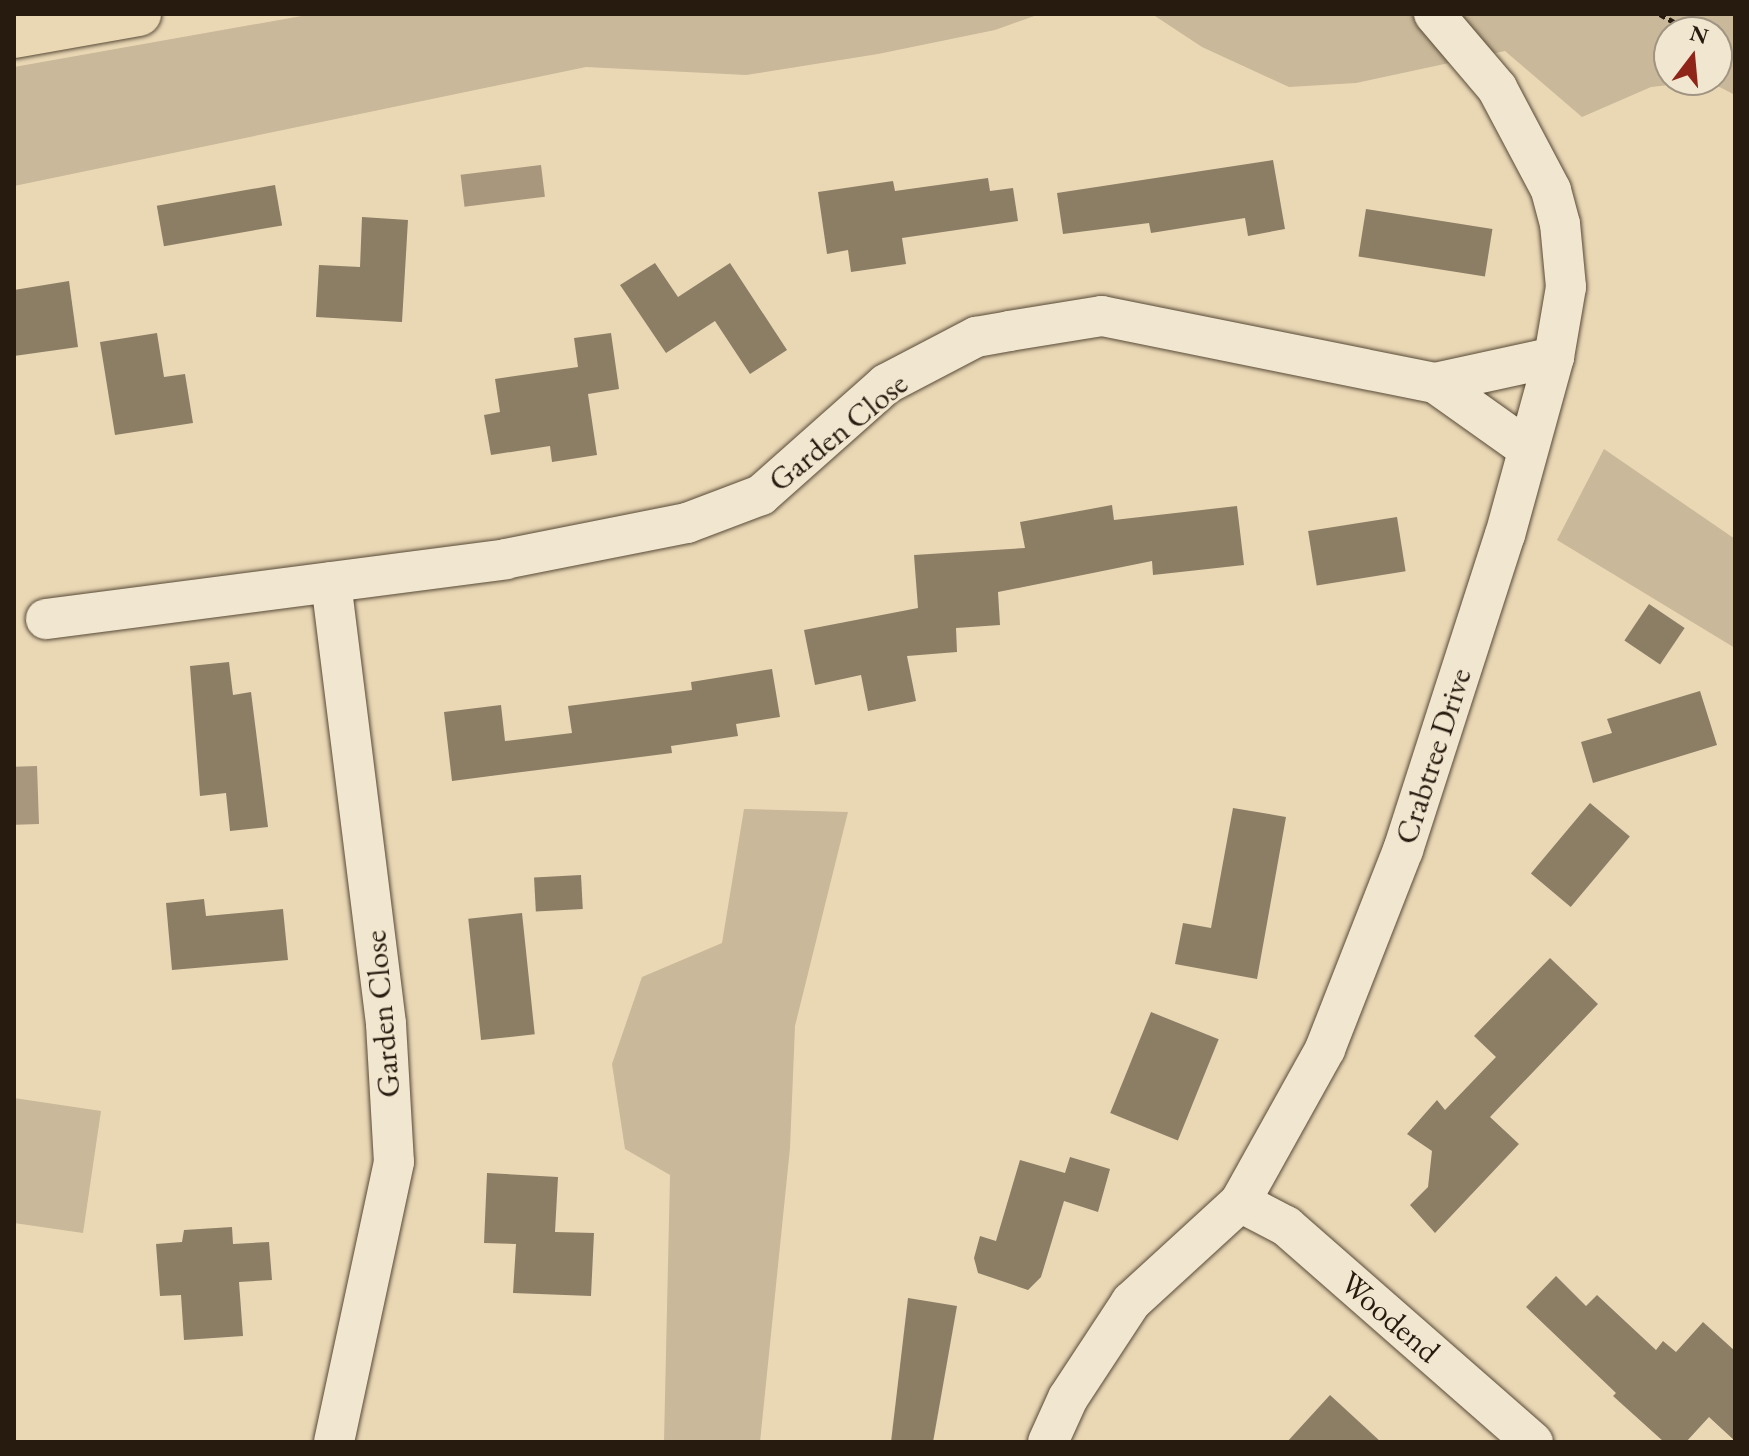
<!DOCTYPE html>
<style>
body{margin:0}
#map{position:relative;width:1749px;height:1456px;overflow:hidden;background:#ead8b5;font-family:"EB Garamond",serif}
div>[style]{position:absolute}
.green>*{inset:0;background:#c9b899}
.water>*{inset:0;background:#a8977d;transform-origin:0 0}
.building>*{inset:0;background:#8c7d65;transform-origin:0 0}
.path>*{height:5px;margin-top:-2.5px;transform-origin:0;background:repeating-linear-gradient(90deg,#271a0f 0 6px,transparent 0 10px)}
.roads{filter:drop-shadow(0 0 2px #584a38) drop-shadow(0 0 2px #584a38)}
.street>*{height:40px;margin:-20px;padding:0 20px;transform-origin:20px;border-radius:20px;background:#f1e6cf}
.highway>*{height:44px;margin:-22px;padding:0 22px;transform-origin:22px;border-radius:22px;background:#ead8b5}
span{translate:-50% -50%;white-space:nowrap;text-align:center;line-height:1.15;-webkit-text-stroke:6px #f1e6cf;paint-order:stroke}
.street-label{font-size:32px;color:#271a0f}
.frame{position:absolute;inset:0;border:16px solid #271a0f;pointer-events:none}
.north{position:absolute;left:1653px;top:16px;width:80px;height:80px;box-sizing:border-box;background:#f1e6cf;border:2px solid #a09482;border-radius:50%;rotate:16deg;font-size:22px;font-weight:700;line-height:32px;text-align:center;color:#271a0f}
.north::after{content:'';display:block;margin:auto;width:28px;height:36px;background:#8f2418;clip-path:polygon(50% 0,100% 100%,50% 72%,0 100%)}
</style>
<div id="map">
<div class="green">
<div style="clip-path:polygon(313px 14px,1040px 14px,995px 30px,878px 54px,746px 75px,586px 67px,14px 186px,14px 67px)"></div>
<div style="clip-path:polygon(evenodd,1152px 14px,1735px 14px,1735px 95px,1708px 81px,1651px 87px,1582px 117px,1505px 51px,1356px 83px,1289px 87px,1202px 47px,1152px 14px,1669px 32px,1717px 32px,1717px 80px,1669px 80px,1669px 32px)"></div>
<div style="clip-path:polygon(1604px 449px,1735px 539px,1735px 648px,1557px 540px)"></div>
<div style="clip-path:polygon(744px 809px,848px 812px,795px 1026px,790px 1148px,760px 1442px,664px 1442px,670px 1175px,625px 1149px,612px 1064px,642px 977px,722px 943px)"></div>
<div style="clip-path:polygon(14px 1098px,101px 1111px,83px 1233px,14px 1223px)"></div>
</div>
<div class="water">
<div style="left:541px;top:165px;width:32px;height:81px;rotate:83deg"></div>
<div style="left:37px;top:766px;width:58px;height:23px;rotate:88deg"></div>
</div>
<div class="building">
<div style="clip-path:polygon(1273px 160px,1285px 229px,1248px 236px,1245px 218px,1151px 233px,1149px 223px,1063px 234px,1057px 193px)"></div>
<div style="clip-path:polygon(988px 178px,990px 191px,1013px 188px,1018px 221px,902px 238px,906px 264px,851px 272px,848px 250px,827px 254px,818px 192px,893px 181px,895px 191px)"></div>
<div style="left:275px;top:185px;width:41px;height:120px;rotate:80deg"></div>
<div style="left:1366px;top:209px;width:128px;height:48px;rotate:9deg"></div>
<div style="clip-path:polygon(362px 217px,408px 220px,402px 322px,316px 317px,319px 265px,360px 267px)"></div>
<div style="clip-path:polygon(655px 263px,678px 297px,730px 263px,787px 350px,750px 374px,715px 321px,666px 353px,620px 285px)"></div>
<div style="clip-path:polygon(69px 281px,78px 347px,14px 356px,14px 290px)"></div>
<div style="clip-path:polygon(157px 333px,164px 377px,185px 374px,193px 423px,115px 435px,100px 342px)"></div>
<div style="clip-path:polygon(611px 333px,619px 389px,588px 394px,597px 455px,552px 462px,550px 446px,491px 455px,484px 415px,500px 412px,495px 379px,578px 367px,574px 338px)"></div>
<div style="clip-path:polygon(1112px 505px,1114px 520px,1237px 506px,1244px 565px,1153px 575px,1152px 561px,998px 592px,1000px 625px,956px 628px,957px 652px,907px 656px,916px 701px,868px 711px,861px 675px,815px 685px,804px 630px,918px 608px,914px 555px,1025px 548px,1020px 522px)"></div>
<div style="left:1397px;top:517px;width:55px;height:90px;rotate:81deg"></div>
<div style="left:1649px;top:604px;width:43px;height:44px;rotate:34deg"></div>
<div style="clip-path:polygon(229px 662px,233px 695px,251px 692px,268px 827px,230px 831px,226px 793px,200px 796px,190px 666px)"></div>
<div style="clip-path:polygon(772px 669px,780px 717px,736px 724px,738px 736px,671px 746px,672px 753px,452px 781px,444px 712px,501px 705px,505px 741px,572px 733px,568px 706px,692px 690px,691px 682px)"></div>
<div style="clip-path:polygon(1700px 691px,1717px 745px,1593px 783px,1581px 742px,1612px 733px,1607px 719px)"></div>
<div style="left:1590px;top:803px;width:52px;height:92px;rotate:40deg"></div>
<div style="clip-path:polygon(1233px 808px,1286px 817px,1257px 979px,1175px 964px,1183px 923px,1211px 928px)"></div>
<div style="left:581px;top:875px;width:34px;height:47px;rotate:87deg"></div>
<div style="clip-path:polygon(204px 899px,206px 916px,283px 909px,288px 960px,172px 970px,166px 903px)"></div>
<div style="left:522px;top:913px;width:122px;height:54px;rotate:84deg"></div>
<div style="clip-path:polygon(1550px 958px,1598px 1004px,1490px 1117px,1519px 1144px,1435px 1233px,1410px 1205px,1428px 1187px,1432px 1151px,1407px 1134px,1437px 1100px,1445px 1110px,1496px 1057px,1474px 1036px)"></div>
<div style="left:1151px;top:1012px;width:73px;height:109px;rotate:22deg"></div>
<div style="clip-path:polygon(1070px 1157px,1110px 1169px,1098px 1212px,1064px 1201px,1041px 1277px,1028px 1290px,978px 1273px,974px 1258px,980px 1236px,996px 1241px,1020px 1160px,1065px 1173px)"></div>
<div style="clip-path:polygon(487px 1173px,558px 1177px,555px 1232px,594px 1233px,591px 1296px,513px 1293px,516px 1244px,484px 1243px)"></div>
<div style="clip-path:polygon(232px 1227px,233px 1244px,269px 1242px,272px 1280px,239px 1282px,243px 1336px,184px 1340px,181px 1295px,160px 1296px,156px 1244px,182px 1242px,184px 1230px)"></div>
<div style="clip-path:polygon(1556px 1276px,1586px 1306px,1597px 1295px,1656px 1350px,1663px 1341px,1676px 1352px,1703px 1322px,1735px 1351px,1735px 1441px,1709px 1417px,1686px 1442px,1664px 1442px,1613px 1396px,1616px 1393px,1526px 1307px)"></div>
<div style="clip-path:polygon(908px 1298px,957px 1306px,933px 1442px,891px 1442px)"></div>
<div style="clip-path:polygon(1330px 1395px,1381px 1442px,1287px 1442px)"></div>
</div>
<div class="path">
<div style="left:1660px;top:14px;width:36px;rotate:30deg"></div>
<div style="left:1717px;top:47px;width:21px;rotate:31deg"></div>
</div>
<div class="roads">
<div class="street">
<div style="left:1528px;top:449px;width:114px;rotate:-144.6deg"></div>
<div style="left:1435px;top:383px;width:122px;rotate:-12.3deg"></div>
<div style="left:331px;top:582px;width:445px;rotate:82.9deg"></div>
<div style="left:386px;top:1024px;width:138px;rotate:86.7deg"></div>
<div style="left:394px;top:1162px;width:286px;rotate:102.1deg"></div>
<div style="left:46px;top:619px;width:463px;rotate:-7.4deg"></div>
<div style="left:505px;top:559px;width:186px;rotate:-11.2deg"></div>
<div style="left:687px;top:523px;width:79px;rotate:-20.7deg"></div>
<div style="left:761px;top:495px;width:167px;rotate:-41.6deg"></div>
<div style="left:886px;top:384px;width:102px;rotate:-27.6deg"></div>
<div style="left:976px;top:337px;width:34px;rotate:-10deg"></div>
<div style="left:1009px;top:331px;width:94px;rotate:-9.2deg"></div>
<div style="left:1102px;top:316px;width:340px;rotate:11.4deg"></div>
<div style="left:1240px;top:1202px;width:52px;rotate:27.6deg"></div>
<div style="left:1286px;top:1226px;width:328px;rotate:41.2deg"></div>
<div style="left:1048px;top:1442px;width:48px;rotate:-65.6deg"></div>
<div style="left:1068px;top:1398px;width:115px;rotate:-56.7deg"></div>
<div style="left:1131px;top:1302px;width:148px;rotate:-42.5deg"></div>
<div style="left:1240px;top:1202px;width:175px;rotate:-60.9deg"></div>
<div style="left:1325px;top:1049px;width:214px;rotate:-68.6deg"></div>
<div style="left:1403px;top:850px;width:331px;rotate:-72.1deg"></div>
<div style="left:1505px;top:535px;width:185px;rotate:-74.6deg"></div>
<div style="left:1554px;top:357px;width:71px;rotate:-80.3deg"></div>
<div style="left:1566px;top:287px;width:63px;rotate:-95.4deg"></div>
<div style="left:1560px;top:224px;width:35px;rotate:-105deg"></div>
<div style="left:1551px;top:190px;width:115px;rotate:-117.9deg"></div>
<div style="left:1497px;top:88px;width:97px;rotate:-130.4deg"></div>
</div>
<div class="highway">
<div style="left:14px;top:36px;width:127px;rotate:-10deg"></div>
</div>
</div>
<div class="street-label">
<span style="left:838px;top:432px;rotate:-39deg">Garden Close</span>
<span style="left:1433px;top:756px;rotate:-72deg">Crabtree Drive</span>
<span style="left:382px;top:1014px;rotate:-95deg">Garden Close</span>
<span style="left:1390px;top:1317px;rotate:41deg">Woodend</span>
</div>
<div class="frame"></div>
<div class="north">N</div>
</div>
